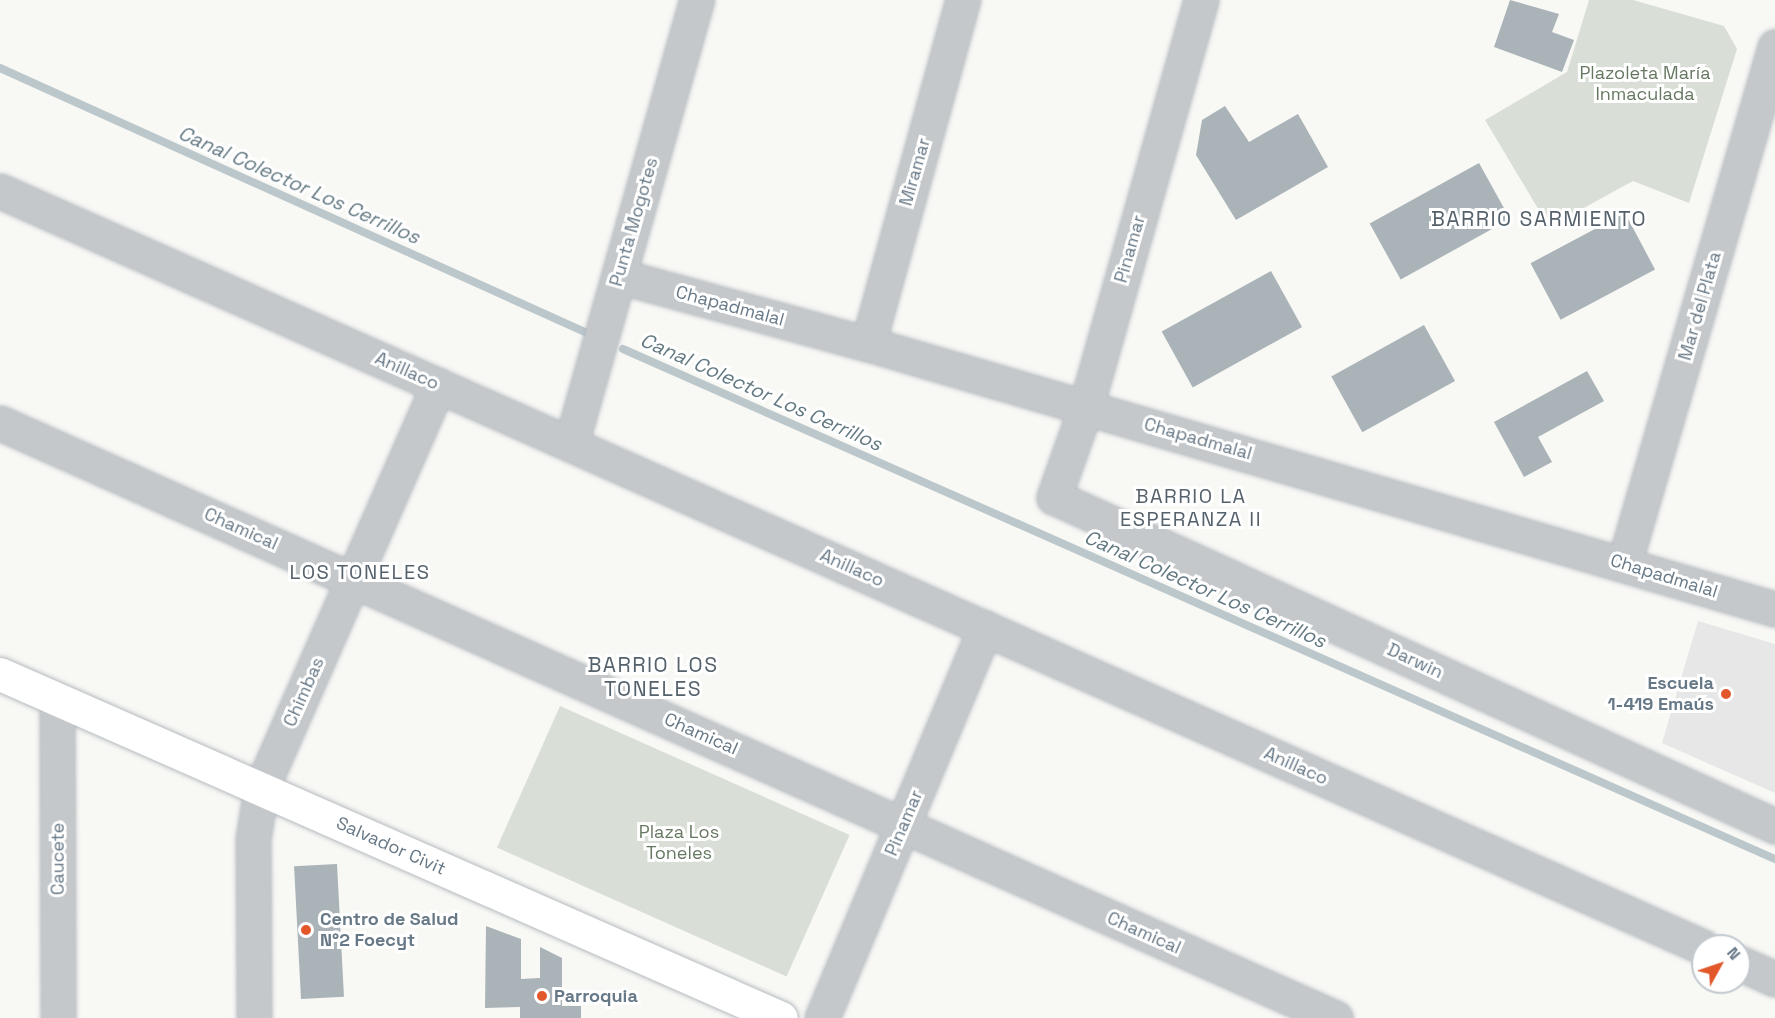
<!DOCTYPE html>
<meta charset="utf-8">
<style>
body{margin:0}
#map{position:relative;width:1775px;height:1018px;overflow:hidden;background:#f8f8f5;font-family:"Space Grotesk",sans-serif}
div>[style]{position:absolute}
.built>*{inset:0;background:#e6e7e6}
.green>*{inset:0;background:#d9dfd6;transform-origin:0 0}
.stream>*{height:8px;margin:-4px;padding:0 4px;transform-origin:4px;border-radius:4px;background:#bbc7cb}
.building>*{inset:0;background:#aab3b8;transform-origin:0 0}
.roads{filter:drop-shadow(0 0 2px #b6bbc0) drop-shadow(0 0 2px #b6bbc0)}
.street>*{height:33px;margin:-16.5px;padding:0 16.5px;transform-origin:16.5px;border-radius:16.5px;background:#c4c8cb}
.secondary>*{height:33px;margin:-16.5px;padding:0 16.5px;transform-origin:16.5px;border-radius:16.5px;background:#fff}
.dots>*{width:16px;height:16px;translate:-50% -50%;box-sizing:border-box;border:3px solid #fff;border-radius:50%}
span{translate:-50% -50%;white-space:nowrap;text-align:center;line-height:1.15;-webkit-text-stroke:6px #fff;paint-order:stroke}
.park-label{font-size:18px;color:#667862}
.street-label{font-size:18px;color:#677886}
.poi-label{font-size:18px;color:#677886;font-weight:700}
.right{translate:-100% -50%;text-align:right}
.left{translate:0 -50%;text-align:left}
.water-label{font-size:20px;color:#637982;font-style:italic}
.neighbourhood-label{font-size:20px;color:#55616b;letter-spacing:1.5px}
.quarter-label{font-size:21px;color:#55616b;letter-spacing:1.5px}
.north{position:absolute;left:1691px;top:934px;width:60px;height:60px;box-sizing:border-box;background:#fff;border:2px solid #c2c9cf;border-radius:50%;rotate:50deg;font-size:16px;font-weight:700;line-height:24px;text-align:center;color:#677886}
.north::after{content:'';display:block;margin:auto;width:21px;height:27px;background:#e2582b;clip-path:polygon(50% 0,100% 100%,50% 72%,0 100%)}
</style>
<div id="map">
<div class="built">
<div style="clip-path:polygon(1698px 621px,1775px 644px,1775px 793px,1662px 743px)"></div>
</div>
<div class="green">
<div style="clip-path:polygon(1589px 0,1633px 0,1724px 26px,1737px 49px,1689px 203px,1633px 181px,1549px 227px,1485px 120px,1567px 72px)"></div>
<div style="left:560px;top:706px;width:317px;height:155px;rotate:24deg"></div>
</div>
<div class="stream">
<div style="left:0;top:68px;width:642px;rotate:24.29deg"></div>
<div style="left:623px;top:349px;width:1260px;rotate:23.88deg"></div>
</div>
<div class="building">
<div style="clip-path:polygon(1510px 0,1559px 14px,1552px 32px,1574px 40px,1562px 72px,1494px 47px)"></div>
<div style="clip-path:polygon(1225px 106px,1249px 142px,1298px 114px,1328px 167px,1236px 220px,1196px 155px,1202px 120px)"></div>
<div style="left:1479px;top:163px;width:64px;height:125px;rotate:61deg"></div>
<div style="left:1625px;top:213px;width:64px;height:107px;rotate:62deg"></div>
<div style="left:1271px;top:271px;width:64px;height:125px;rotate:61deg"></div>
<div style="left:1424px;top:325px;width:64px;height:106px;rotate:61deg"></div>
<div style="clip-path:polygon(1587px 371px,1604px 401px,1538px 437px,1552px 462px,1524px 477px,1494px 422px)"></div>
<div style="left:337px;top:864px;width:133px;height:43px;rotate:87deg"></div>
<div style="clip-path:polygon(486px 926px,521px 939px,521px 979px,540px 978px,540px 947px,562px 958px,562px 1006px,581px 1006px,581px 1018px,520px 1018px,520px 1007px,485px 1008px)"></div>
</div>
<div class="roads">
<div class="street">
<div style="left:1201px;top:0;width:423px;rotate:105.8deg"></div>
<div style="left:1086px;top:407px;width:96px;rotate:109.6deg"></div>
<div style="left:1054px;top:497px;width:793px;rotate:24.53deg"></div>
<div style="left:0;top:191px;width:1863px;rotate:23.94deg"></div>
<div style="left:619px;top:276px;width:258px;rotate:15.3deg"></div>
<div style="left:868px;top:344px;width:945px;rotate:16.29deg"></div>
<div style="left:868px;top:344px;width:357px;rotate:-74.6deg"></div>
<div style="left:0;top:423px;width:1462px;rotate:24.02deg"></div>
<div style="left:571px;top:444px;width:462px;rotate:-74.2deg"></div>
<div style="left:1624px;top:564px;width:539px;rotate:-73.72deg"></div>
<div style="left:57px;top:699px;width:319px;rotate:89.8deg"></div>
<div style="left:1739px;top:963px;width:39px;rotate:24deg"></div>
<div style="left:254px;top:1018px;width:179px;rotate:-90.3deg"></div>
<div style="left:253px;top:839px;width:51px;rotate:-80.9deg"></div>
<div style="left:261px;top:789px;width:441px;rotate:-66.3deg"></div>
<div style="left:822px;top:1018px;width:423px;rotate:-67.3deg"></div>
</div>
<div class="secondary">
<div style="left:0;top:674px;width:853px;rotate:23.77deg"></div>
</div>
</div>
<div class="dots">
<div style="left:1726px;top:694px;background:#e2582b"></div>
<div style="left:306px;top:930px;background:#e2582b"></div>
<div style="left:542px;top:996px;background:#e2582b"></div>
</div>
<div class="park-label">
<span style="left:1645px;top:84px">Plazoleta María<br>Inmaculada</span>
<span style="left:679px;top:843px">Plaza Los<br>Toneles</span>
</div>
<div class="street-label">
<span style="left:915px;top:172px;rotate:-74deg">Miramar</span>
<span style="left:634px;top:222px;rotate:-74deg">Punta Mogotes</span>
<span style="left:1130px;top:249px;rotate:-74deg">Pinamar</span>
<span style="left:730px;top:306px;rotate:15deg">Chapadmalal</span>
<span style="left:1700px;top:306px;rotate:-74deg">Mar del Plata</span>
<span style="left:407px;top:371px;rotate:24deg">Anillaco</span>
<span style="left:1198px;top:439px;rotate:16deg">Chapadmalal</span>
<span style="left:241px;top:529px;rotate:24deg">Chamical</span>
<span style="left:852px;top:568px;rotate:24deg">Anillaco</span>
<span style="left:1664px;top:576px;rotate:17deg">Chapadmalal</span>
<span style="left:1415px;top:661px;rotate:25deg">Darwin</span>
<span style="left:304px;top:692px;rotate:-66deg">Chimbas</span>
<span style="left:701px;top:734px;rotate:24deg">Chamical</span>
<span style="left:1296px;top:766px;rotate:24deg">Anillaco</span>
<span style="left:904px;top:823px;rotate:-67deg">Pinamar</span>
<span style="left:391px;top:846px;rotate:24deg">Salvador Civit</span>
<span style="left:58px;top:859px;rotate:-90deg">Caucete</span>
<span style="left:1144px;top:933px;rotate:24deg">Chamical</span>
</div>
<div class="poi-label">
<span class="right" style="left:1714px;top:694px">Escuela<br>1-419 Emaús</span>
<span class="left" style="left:320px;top:930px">Centro de Salud<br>N°2 Foecyt</span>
<span class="left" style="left:554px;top:996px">Parroquia</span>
</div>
<div class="water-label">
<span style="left:299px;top:185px;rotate:24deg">Canal Colector Los Cerrillos</span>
<span style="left:761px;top:392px;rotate:24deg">Canal Colector Los Cerrillos</span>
<span style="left:1205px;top:589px;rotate:24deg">Canal Colector Los Cerrillos</span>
</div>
<div class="neighbourhood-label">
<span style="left:1191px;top:508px">BARRIO LA<br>ESPERANZA II</span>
<span style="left:360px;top:572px">LOS TONELES</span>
</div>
<div class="quarter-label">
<span style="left:1539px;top:219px">BARRIO SARMIENTO</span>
<span style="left:653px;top:677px">BARRIO LOS<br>TONELES</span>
</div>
<div class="north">N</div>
</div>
